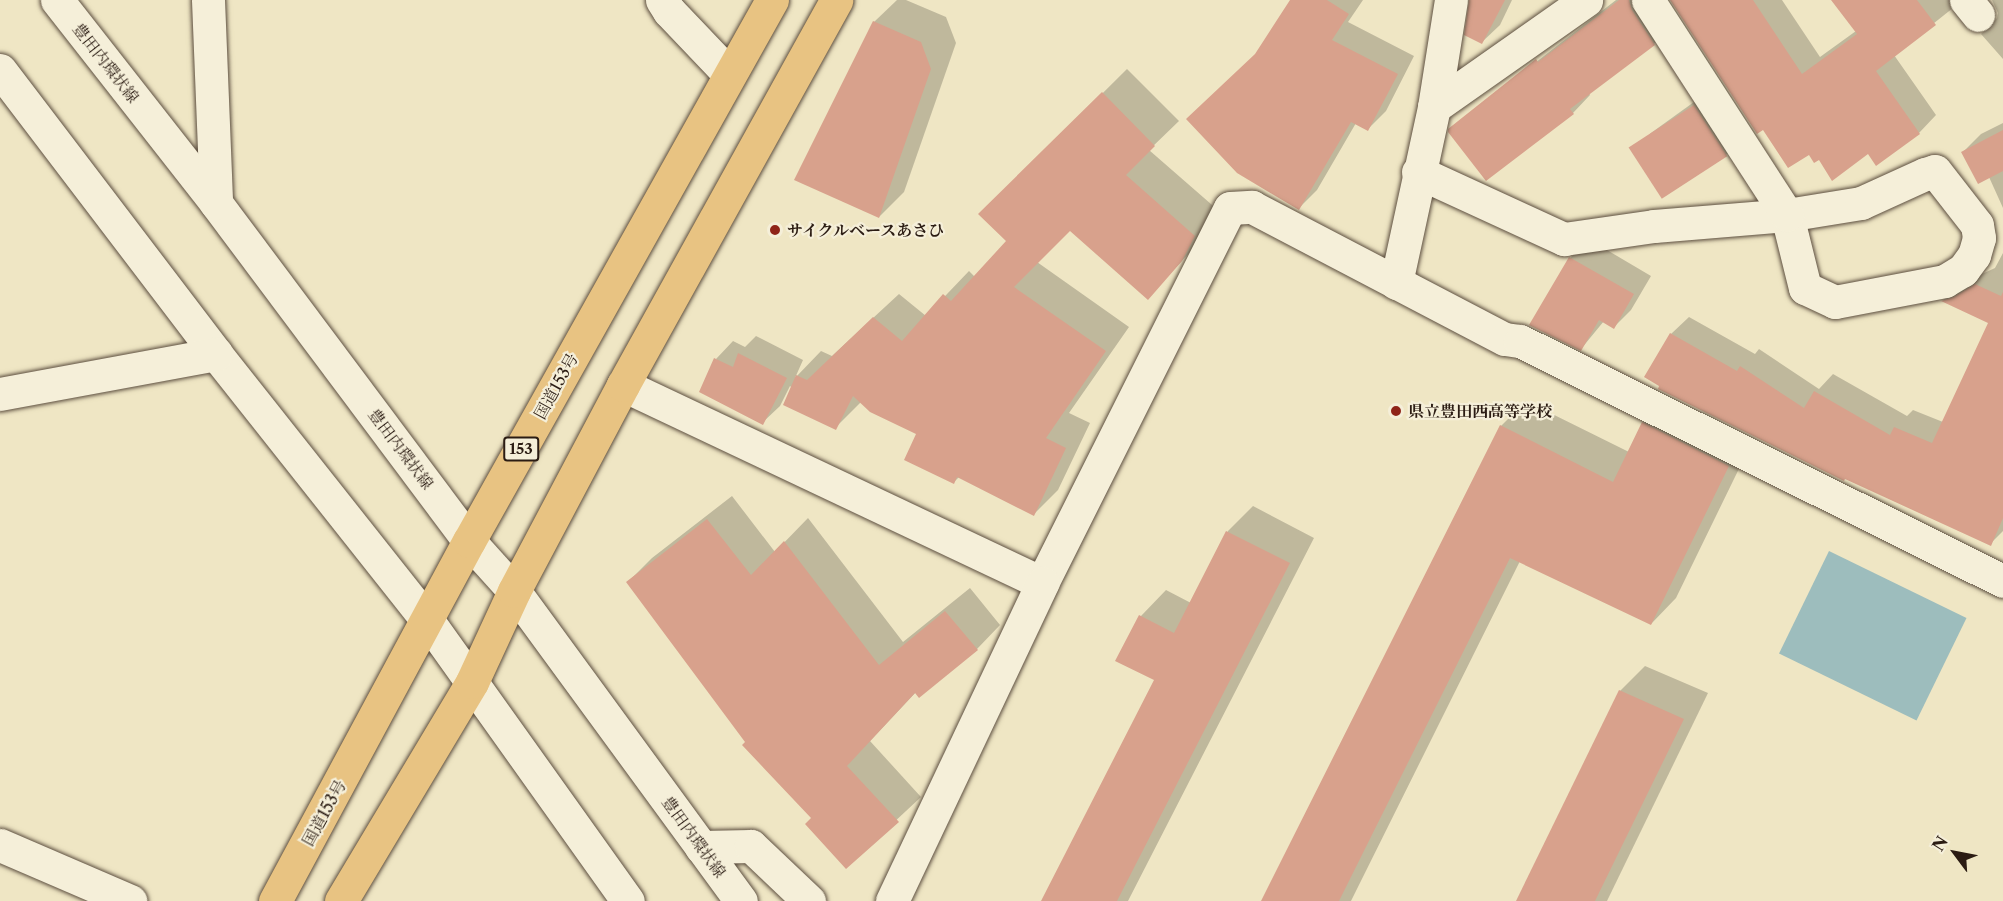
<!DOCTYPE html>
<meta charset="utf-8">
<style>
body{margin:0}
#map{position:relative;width:2003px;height:901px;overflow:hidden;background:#efe6c4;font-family:"Libre Caslon Text","Noto Serif JP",serif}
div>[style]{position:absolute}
.water>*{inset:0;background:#9dbdbd;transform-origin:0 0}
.shadow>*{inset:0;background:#0003}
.building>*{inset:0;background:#d8a18c;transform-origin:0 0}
.roads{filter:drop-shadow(0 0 2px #5c4e3f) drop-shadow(0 0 2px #5c4e3f)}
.minor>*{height:33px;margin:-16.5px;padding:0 16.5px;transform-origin:16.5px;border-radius:16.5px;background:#f5efd9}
.highway>*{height:33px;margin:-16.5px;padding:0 16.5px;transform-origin:16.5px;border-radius:16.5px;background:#e8c382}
.dots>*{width:16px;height:16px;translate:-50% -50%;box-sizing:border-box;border:3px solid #f5efd9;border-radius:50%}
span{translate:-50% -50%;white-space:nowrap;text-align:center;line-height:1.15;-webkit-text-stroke:4.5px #f5efd9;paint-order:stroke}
.shield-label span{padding:2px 4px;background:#f5efd9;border:2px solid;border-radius:4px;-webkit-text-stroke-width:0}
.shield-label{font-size:15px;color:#2b1c13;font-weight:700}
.street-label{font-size:16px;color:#2b1c13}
.poi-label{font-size:16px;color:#2b1c13;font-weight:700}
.left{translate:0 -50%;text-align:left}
.north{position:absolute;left:1925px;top:823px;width:60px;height:60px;-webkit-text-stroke:4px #f5efd9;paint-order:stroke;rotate:302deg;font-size:16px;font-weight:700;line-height:24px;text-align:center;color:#2b1c13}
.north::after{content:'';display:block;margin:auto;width:21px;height:27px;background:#2b1c13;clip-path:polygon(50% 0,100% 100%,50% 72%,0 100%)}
</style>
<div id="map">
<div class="water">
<div style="left:1829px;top:551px;width:153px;height:114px;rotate:26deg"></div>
</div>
<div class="shadow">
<div style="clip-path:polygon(897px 0,906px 0,946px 17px,956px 43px,904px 192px,879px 217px,874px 22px)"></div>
<div style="clip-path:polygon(1292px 0,1363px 0,1348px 22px,1414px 56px,1386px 111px,1368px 129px,1356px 123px,1317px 190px,1299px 208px,1258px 52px)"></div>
<div style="clip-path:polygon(1471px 0,1512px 0,1500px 25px,1482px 42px)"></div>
<div style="clip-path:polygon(1616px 0,1655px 0,1671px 26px,1654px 44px,1589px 93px,1590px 95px,1573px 113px,1468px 115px)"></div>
<div style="clip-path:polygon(1672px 0,1782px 0,1820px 57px,1856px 31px,1856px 0,1963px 0,1894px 55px,1936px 115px,1919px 133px,1868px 152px,1820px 158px)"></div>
<div style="clip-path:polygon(1992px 0,2003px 0,2003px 59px,1981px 34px,1997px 18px,1998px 13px)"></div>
<div style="clip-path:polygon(1127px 69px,1179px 121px,1149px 150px,1219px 211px,1206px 235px,1148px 297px,1070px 229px,1037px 262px,1129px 327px,1069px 413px,1090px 423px,1058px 490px,1034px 514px,959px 477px,953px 483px,918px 433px,861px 402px,835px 428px,790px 386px,780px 406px,762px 423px,716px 359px,733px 341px,745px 347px,756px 336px,803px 360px,795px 378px,821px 351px,832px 356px,899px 294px,926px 316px,969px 271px,975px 277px,1008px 241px,981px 214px)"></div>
<div style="clip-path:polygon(1712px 89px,1743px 137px,1726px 155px,1633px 151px,1651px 133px)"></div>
<div style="clip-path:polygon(2003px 123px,2003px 208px,1989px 177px,1963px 152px,1981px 134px)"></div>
<div style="clip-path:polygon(1590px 240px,1651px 276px,1631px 310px,1614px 327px,1604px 321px,1581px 349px,1570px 258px)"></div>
<div style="clip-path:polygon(2003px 253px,2003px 531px,1990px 544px,1671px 334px,1689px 317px,1755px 354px,1759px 349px,1819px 389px,1833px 374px,1907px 416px,1913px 410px,1943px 422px,1990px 323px,1943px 300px,1960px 284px,1995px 268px)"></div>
<div style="clip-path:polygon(1668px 398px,1753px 440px,1676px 598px,1651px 624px,1520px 561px,1351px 901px,1263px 901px,1501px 426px,1526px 401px,1629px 452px,1643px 423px)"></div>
<div style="clip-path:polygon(732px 496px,775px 552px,808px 518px,903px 642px,970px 588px,1000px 625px,977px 649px,916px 692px,870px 741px,921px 797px,846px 867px,813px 818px,747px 742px,628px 582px,652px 558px)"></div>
<div style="clip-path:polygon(1253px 506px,1314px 538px,1128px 901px,1043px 901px,1156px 680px,1117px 660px,1141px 616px,1166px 590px,1191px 603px,1228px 531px)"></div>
<div style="clip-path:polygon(1645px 666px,1708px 693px,1607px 901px,1518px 901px,1620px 691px)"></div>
</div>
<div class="building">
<div style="clip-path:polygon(1290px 0,1327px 0,1349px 14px,1332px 40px,1398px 74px,1368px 131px,1351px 122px,1299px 210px,1237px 173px,1186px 119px,1255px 54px)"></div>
<div style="clip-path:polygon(1469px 0,1505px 0,1482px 44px,1464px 35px)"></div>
<div style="clip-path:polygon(1619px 0,1629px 0,1632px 10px,1655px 45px,1570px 109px,1574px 114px,1486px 181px,1448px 132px,1448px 129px,1536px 59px,1538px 62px)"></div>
<div style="clip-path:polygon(1670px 0,1753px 0,1802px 74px,1857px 34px,1831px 0,1917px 0,1936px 25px,1876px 71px,1920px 134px,1876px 166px,1868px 154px,1832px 181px,1819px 160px,1814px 163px,1809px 155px,1788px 168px,1763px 130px,1757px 134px)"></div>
<div style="clip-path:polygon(873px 21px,921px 42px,931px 69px,879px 218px,794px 180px)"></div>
<div style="clip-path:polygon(1102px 92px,1155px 146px,1126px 175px,1195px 236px,1182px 261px,1148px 300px,1070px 231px,1014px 287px,1106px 351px,1046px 438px,1066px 448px,1034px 516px,957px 477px,954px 484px,904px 460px,916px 434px,870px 412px,853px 396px,836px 430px,783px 405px,796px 375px,807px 380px,873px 317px,902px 341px,943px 294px,951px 301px,1006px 241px,978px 214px)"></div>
<div style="left:1694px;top:105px;width:61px;height:78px;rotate:57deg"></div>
<div style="clip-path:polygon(2003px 130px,2003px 171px,1978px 184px,1961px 152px)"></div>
<div style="clip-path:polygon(1569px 257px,1634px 294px,1614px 329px,1599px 320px,1581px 351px,1529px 325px)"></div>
<div style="clip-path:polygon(1975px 284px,2001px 296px,2003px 292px,2003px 518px,1991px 546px,1845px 479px,1844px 481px,1658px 389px,1659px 386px,1644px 377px,1670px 333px,1737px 371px,1740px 366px,1804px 408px,1814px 391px,1890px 435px,1894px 427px,1932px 443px,1988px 323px,1941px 301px,1954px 297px)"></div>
<div style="clip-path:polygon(738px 353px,787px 378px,763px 425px,699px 392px,714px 358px,733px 367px)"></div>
<div style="clip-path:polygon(1642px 422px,1729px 466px,1651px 625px,1510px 558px,1339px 901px,1261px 901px,1500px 425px,1613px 482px)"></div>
<div style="clip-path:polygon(707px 519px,751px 575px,784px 541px,879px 665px,945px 611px,978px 650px,919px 698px,915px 693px,847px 766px,899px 822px,846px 869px,805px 824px,811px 818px,742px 745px,745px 742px,626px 582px)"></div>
<div style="clip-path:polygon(1226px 531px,1290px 563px,1117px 901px,1041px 901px,1154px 680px,1115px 661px,1139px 615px,1174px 633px)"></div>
<div style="clip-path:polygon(1619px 690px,1684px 719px,1595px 901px,1516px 901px)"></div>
</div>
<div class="roads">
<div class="minor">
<div style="left:57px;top:0;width:258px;rotate:51.9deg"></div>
<div style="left:216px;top:203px;width:422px;rotate:53.2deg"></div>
<div style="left:469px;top:541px;width:67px;rotate:48deg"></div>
<div style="left:514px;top:591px;width:384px;rotate:53.8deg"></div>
<div style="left:208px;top:0;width:203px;rotate:87.7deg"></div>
<div style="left:662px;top:0;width:13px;rotate:58deg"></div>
<div style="left:669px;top:11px;width:87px;rotate:46.4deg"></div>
<div style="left:1966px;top:0;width:19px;rotate:51deg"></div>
<div style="left:0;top:70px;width:357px;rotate:52.7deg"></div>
<div style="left:216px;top:354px;width:341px;rotate:51.6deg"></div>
<div style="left:428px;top:621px;width:344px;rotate:54.5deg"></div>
<div style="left:1434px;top:107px;width:186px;rotate:-35.1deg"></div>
<div style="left:1418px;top:172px;width:161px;rotate:24.7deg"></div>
<div style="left:1564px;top:239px;width:91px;rotate:-8.2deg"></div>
<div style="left:1654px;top:226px;width:133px;rotate:-4.7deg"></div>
<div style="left:1787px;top:215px;width:75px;rotate:-9.2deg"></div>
<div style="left:1861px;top:203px;width:70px;rotate:-24.4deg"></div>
<div style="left:1925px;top:174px;width:10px;rotate:-17deg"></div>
<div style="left:1935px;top:171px;width:68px;rotate:52.1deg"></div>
<div style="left:1977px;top:225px;width:13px;rotate:81deg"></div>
<div style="left:1979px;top:238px;width:18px;rotate:106deg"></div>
<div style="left:1974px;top:255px;width:19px;rotate:126deg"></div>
<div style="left:1963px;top:270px;width:21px;rotate:149deg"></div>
<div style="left:1945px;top:281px;width:112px;rotate:169.2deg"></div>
<div style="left:1835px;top:302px;width:33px;rotate:-155deg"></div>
<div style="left:1805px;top:288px;width:75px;rotate:-103.9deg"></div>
<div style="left:1787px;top:215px;width:256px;rotate:-122.9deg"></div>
<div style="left:1396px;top:283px;width:180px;rotate:-77.8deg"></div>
<div style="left:1434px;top:107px;width:108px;rotate:-81deg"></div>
<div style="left:623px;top:385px;width:463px;rotate:25.3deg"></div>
<div style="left:1042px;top:583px;width:419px;rotate:-63.4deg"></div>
<div style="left:1230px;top:208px;width:22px;rotate:-3deg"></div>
<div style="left:1252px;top:207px;width:285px;rotate:27.6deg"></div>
<div style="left:1505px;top:339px;width:15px;rotate:8deg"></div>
<div style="left:1520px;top:341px;width:539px;rotate:26.42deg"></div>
<div style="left:0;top:394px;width:220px;rotate:-10.5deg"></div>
<div style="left:0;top:845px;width:142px;rotate:23.3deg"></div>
<div style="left:701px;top:847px;width:50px;rotate:-1.1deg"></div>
<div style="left:751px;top:846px;width:80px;rotate:43.5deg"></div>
<div style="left:892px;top:901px;width:352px;rotate:-64.7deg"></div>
</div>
<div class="highway">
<div style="left:275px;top:901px;width:409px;rotate:-61.7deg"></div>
<div style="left:469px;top:541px;width:620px;rotate:-60.75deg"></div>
<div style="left:341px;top:901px;width:255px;rotate:-59.1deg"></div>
<div style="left:472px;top:682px;width:100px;rotate:-65.2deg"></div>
<div style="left:514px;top:591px;width:233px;rotate:-62.1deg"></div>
<div style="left:623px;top:385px;width:440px;rotate:-61deg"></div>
</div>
</div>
<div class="dots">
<div style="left:775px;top:230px;background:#8f2418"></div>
<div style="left:1396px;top:411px;background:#8f2418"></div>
</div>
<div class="shield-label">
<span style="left:521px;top:449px">153</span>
</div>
<div class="street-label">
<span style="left:106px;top:63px;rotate:52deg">豊田内環状線</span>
<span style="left:556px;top:386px;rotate:-61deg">国道153号</span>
<span style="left:401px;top:449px;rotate:53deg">豊田内環状線</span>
<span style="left:324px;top:813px;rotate:-61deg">国道153号</span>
<span style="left:694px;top:837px;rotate:54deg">豊田内環状線</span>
</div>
<div class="poi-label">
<span class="left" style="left:787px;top:230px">サイクルベースあさひ</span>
<span class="left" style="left:1408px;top:411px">県立豊田西高等学校</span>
</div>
<div class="north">N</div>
</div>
